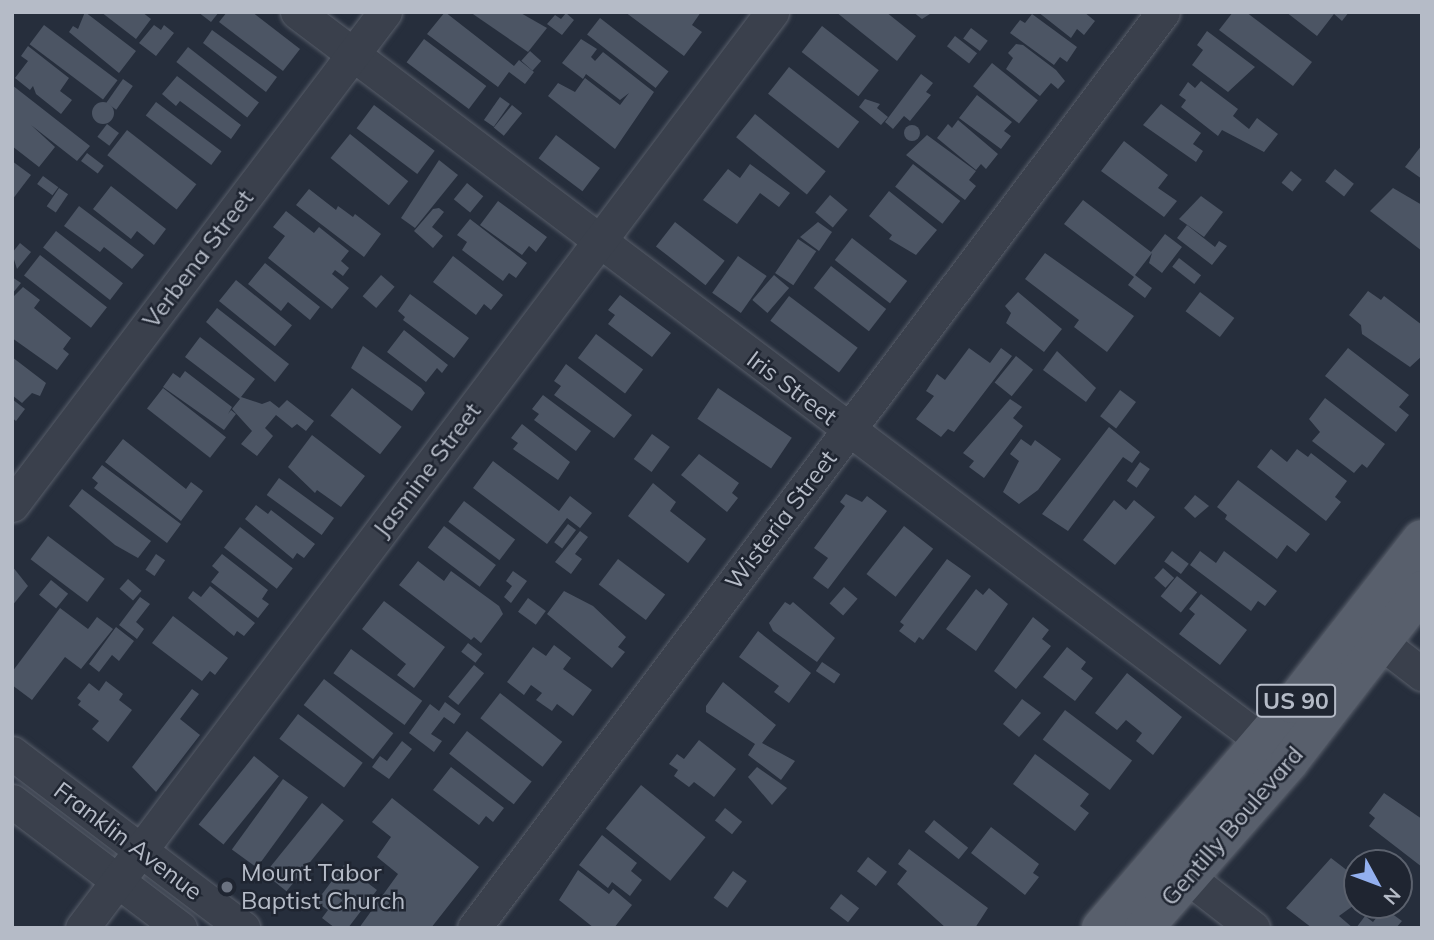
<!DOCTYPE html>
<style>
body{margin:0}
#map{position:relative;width:1434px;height:940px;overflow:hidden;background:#262e3c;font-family:Mulish,sans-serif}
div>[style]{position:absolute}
.building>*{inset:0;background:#4c5564;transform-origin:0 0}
.round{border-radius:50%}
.roads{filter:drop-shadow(0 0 2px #585e6a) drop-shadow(0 0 2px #585e6a)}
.minor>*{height:33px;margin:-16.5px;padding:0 16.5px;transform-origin:16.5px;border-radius:16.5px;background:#3a404c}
.major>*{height:38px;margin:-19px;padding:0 19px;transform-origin:19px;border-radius:19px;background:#585f6c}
.dots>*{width:19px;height:19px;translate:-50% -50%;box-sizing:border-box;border:4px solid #1f2531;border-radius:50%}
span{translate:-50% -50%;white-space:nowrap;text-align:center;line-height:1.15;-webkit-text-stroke:5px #1f2531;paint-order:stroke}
.shield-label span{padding:2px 5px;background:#1f2531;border:2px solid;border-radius:5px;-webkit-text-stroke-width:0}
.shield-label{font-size:23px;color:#b5bbc7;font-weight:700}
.street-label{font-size:24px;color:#b5bbc7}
.poi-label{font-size:24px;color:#b5bbc7}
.left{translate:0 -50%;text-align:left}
.frame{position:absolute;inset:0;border:14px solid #b5bbc7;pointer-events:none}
.north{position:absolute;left:1343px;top:849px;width:70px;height:70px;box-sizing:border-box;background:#1f2531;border:2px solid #5b616d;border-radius:50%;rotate:131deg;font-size:19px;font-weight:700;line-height:28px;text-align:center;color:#b5bbc7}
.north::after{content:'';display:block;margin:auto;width:24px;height:32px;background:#93b0ef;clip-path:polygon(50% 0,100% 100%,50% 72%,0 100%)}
</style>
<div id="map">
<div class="building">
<div style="clip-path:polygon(85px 12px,136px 51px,119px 73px,69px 32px,73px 26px,78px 29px)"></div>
<div style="clip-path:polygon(101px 12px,142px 12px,151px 19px,136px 39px)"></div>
<div style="clip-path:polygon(198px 12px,219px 12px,211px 22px)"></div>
<div style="clip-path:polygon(227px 12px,252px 12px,300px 49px,283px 71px,219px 22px)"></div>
<div style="clip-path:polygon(445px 12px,514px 66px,519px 60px,534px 72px,525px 84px,509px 72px,498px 87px,427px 34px)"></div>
<div style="clip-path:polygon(470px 12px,519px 12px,547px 28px,528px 52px)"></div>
<div style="clip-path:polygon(625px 12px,701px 12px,692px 25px,702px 32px,684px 56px)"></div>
<div style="clip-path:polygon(836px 12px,886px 12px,916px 36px,897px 61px)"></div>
<div style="clip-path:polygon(913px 12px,933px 12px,922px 19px)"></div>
<div style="clip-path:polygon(1038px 12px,1084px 12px,1095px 21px,1084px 35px,1077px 29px,1071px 38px)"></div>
<div style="clip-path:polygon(1233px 12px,1246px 12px,1312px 62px,1293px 86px,1219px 30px)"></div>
<div style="clip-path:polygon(1286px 12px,1349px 12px,1342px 21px,1334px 14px,1317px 36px)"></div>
<div style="clip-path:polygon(566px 13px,574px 20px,562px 35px,547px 24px,555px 15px,561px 19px)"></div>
<div style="clip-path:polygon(1032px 14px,1077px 47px,1067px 62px,1060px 57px,1054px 65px,1010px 33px,1020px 20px,1025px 23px)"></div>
<div style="left:600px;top:18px;width:87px;height:21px;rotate:38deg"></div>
<div style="left:44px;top:25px;width:92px;height:24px;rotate:37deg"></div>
<div style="clip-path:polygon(154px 25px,161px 30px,164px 25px,174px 33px,156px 56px,139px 43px)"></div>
<div style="left:822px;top:26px;width:72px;height:33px;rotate:38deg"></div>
<div style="left:971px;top:28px;width:21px;height:13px;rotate:37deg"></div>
<div style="clip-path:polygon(212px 30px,277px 77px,266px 92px,203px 43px)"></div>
<div style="clip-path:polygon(1207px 31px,1255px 67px,1228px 92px,1192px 65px,1203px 50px,1197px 45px)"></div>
<div style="left:955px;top:36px;width:28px;height:13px;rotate:38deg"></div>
<div style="left:424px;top:39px;width:78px;height:29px;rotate:37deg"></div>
<div style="clip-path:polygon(581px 39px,597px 49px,591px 57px,595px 61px,603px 52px,654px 92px,615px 149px,548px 96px,558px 83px,575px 92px,585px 78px,620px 105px,629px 93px,620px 100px,586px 74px,583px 79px,562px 63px)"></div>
<div style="clip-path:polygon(1016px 44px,1023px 45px,1056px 70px,1065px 81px,1058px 89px,1051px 83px,1040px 96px,1006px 69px,1013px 58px,1008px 53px)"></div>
<div style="clip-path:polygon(28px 46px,69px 78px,60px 91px,72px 100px,61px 114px,36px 94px,33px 86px,30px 90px,15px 78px,28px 61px,21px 56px)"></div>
<div style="left:188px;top:47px;width:90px;height:19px;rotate:38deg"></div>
<div style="left:530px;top:51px;width:15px;height:13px;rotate:42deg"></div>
<div style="left:992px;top:63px;width:59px;height:30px;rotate:39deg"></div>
<div style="left:789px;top:67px;width:89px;height:34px;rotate:38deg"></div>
<div style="clip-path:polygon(921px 74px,933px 83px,926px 92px,931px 95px,910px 121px,904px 116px,893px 129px,885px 122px)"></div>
<div style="clip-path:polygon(177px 76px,241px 125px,231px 139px,180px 101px,176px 106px,162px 94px)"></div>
<div style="left:123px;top:79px;width:12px;height:29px;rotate:35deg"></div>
<div style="clip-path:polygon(1201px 81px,1238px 109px,1233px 116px,1249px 129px,1257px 118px,1278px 134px,1264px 152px,1222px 130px,1218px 136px,1181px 107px,1186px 100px,1179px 95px,1188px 82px,1195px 88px)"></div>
<div style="clip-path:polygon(12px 85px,90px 146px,77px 161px,31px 125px,55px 147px,39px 167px,12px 146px)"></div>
<div style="clip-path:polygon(977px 95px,1012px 122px,1004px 131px,1011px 136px,1001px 149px,959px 118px)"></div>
<div style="left:500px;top:97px;width:12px;height:28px;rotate:35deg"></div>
<div style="clip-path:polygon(865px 99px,880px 104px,877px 108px,888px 117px,881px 125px,859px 107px)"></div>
<div class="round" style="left:92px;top:102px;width:22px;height:22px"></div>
<div style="left:156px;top:102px;width:82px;height:17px;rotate:37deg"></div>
<div style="clip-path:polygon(1161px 104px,1201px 133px,1193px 144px,1203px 151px,1196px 162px,1143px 125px)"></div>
<div style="left:374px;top:105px;width:76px;height:29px;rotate:37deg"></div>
<div style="left:512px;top:105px;width:13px;height:29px;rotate:39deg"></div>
<div style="left:755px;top:114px;width:91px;height:30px;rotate:39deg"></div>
<div style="clip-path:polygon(958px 120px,998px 154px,986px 169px,981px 164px,976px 170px,937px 138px,948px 124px,952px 128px)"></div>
<div style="left:107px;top:124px;width:15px;height:16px;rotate:37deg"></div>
<div class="round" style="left:904px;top:125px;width:16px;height:16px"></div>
<div style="left:127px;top:130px;width:88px;height:32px;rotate:38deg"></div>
<div style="left:350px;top:134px;width:75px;height:31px;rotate:39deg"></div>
<div style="left:556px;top:135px;width:55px;height:29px;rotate:37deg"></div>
<div style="clip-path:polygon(927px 135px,976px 171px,969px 180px,976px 186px,965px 200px,906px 155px)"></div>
<div style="clip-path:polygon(1124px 141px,1168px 175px,1158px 188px,1177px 201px,1164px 217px,1101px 171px)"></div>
<div style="clip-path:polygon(1422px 145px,1422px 179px,1405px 167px)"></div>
<div style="left:87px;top:153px;width:21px;height:10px;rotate:37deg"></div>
<div style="clip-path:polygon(439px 160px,458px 175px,415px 228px,401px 218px)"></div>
<div style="clip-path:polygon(12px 161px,31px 175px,12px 200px)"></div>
<div style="clip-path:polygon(750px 164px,790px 193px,779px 207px,760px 193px,737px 224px,703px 200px,728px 169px,740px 178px)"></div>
<div style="left:913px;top:164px;width:60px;height:29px;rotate:38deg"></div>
<div style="left:1335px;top:169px;width:24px;height:16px;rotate:38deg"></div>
<div style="left:1291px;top:171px;width:14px;height:15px;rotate:39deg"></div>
<div style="left:43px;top:176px;width:19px;height:10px;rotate:36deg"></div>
<div style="left:467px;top:183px;width:21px;height:21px;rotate:39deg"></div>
<div style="clip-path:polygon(111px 186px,166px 229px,154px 245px,137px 231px,131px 239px,93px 209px)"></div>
<div style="left:59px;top:188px;width:11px;height:22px;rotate:34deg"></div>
<div style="clip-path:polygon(1393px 188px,1422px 205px,1422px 251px,1370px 211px)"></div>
<div style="clip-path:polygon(309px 189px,336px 210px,338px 206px,353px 217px,355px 214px,381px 234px,364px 257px,296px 205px)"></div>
<div style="clip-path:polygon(889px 191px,937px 230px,916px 255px,889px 239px,892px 235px,869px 216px)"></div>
<div style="left:830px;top:195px;width:23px;height:23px;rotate:40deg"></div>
<div style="clip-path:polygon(1201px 196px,1223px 212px,1204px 237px,1179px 219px)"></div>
<div style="clip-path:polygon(1083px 200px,1151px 252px,1165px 234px,1182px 247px,1162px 273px,1149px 263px,1152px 253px,1135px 275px,1152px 288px,1145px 298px,1128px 285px,1134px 277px,1064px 224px)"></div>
<div style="clip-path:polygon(498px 201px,547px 237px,536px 252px,529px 246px,522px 255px,480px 225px)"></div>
<div style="clip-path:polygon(79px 206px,144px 255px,132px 269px,104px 247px,100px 252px,64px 226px)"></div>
<div style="clip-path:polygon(439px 208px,444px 212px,432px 227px,443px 236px,433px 248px,414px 231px,433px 209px)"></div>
<div style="clip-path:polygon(286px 211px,314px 233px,319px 227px,349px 251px,341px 261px,349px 268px,343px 276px,335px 270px,332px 274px,349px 288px,332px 309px,268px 258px,285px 236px,273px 227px)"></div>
<div style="clip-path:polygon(470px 219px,527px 263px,516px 278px,509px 273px,503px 281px,462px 250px,467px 242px,457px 235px)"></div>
<div style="left:675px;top:222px;width:63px;height:31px;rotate:38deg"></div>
<div style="clip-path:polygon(818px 222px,832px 232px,819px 251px,800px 237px)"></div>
<div style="clip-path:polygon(1187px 225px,1215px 247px,1219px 241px,1227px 246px,1212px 265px,1177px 238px)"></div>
<div style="left:56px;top:231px;width:85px;height:21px;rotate:38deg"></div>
<div style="left:852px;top:238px;width:70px;height:28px;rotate:38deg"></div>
<div style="left:798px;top:239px;width:22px;height:41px;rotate:34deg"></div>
<div style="clip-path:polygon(20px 243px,31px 252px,17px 269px,12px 253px)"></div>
<div style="clip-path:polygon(1045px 253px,1134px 316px,1107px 352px,1074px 327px,1079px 320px,1025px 279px)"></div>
<div style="left:40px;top:255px;width:85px;height:26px;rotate:38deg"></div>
<div style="clip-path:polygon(453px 256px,503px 295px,491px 310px,484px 304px,476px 315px,433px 282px)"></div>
<div style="left:738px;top:256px;width:35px;height:45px;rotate:35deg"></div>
<div style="left:1179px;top:258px;width:28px;height:11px;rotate:38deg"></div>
<div style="clip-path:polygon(265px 263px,320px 307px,310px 320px,288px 302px,281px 311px,248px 284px)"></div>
<div style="left:831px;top:266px;width:70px;height:28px;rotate:38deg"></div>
<div style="left:381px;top:275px;width:18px;height:28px;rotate:41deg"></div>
<div style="left:774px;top:275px;width:20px;height:33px;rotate:41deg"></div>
<div style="clip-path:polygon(12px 277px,21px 283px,12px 294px)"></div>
<div style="left:236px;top:280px;width:72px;height:27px;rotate:39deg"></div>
<div style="clip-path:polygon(23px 287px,40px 300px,34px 308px,71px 338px,63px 349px,69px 354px,57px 370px,12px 338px,12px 298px)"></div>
<div style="clip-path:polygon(1368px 291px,1381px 300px,1384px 296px,1422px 325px,1422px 356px,1410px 367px,1362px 334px,1361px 325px,1349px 315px)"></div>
<div style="clip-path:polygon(1018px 292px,1062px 329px,1044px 352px,1006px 323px,1011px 313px,1005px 306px)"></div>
<div style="left:1200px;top:292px;width:43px;height:24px;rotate:37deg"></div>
<div style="clip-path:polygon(410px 294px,469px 338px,454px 358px,403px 320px,405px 317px,398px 311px)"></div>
<div style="clip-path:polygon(620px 295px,671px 333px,652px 357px,608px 324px,615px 315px,608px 310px)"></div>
<div style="left:789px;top:296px;width:86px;height:31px;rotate:37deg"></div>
<div style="clip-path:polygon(217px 308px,289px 364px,275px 382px,206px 322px)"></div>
<div style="clip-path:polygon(404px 330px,448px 365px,442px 373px,437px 368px,426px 382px,387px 352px)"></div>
<div style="left:596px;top:334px;width:59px;height:30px;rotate:37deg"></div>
<div style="clip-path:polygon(200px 337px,255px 379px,241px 397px,262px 404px,270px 401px,279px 408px,287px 400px,314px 421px,306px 431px,297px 424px,292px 428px,276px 415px,265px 428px,273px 436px,257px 456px,241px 444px,252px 431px,232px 409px,240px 399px,185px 357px)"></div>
<div style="clip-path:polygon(363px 346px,421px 388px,425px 393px,412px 411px,351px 368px)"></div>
<div style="clip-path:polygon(969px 348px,990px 363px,1001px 348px,1012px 356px,954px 432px,948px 429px,941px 437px,916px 419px,934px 396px,926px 391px,937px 374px,945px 380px)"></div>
<div style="clip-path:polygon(1348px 348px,1409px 395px,1399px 407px,1409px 415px,1396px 432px,1325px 376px)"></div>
<div style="clip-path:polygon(1057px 351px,1096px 388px,1086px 402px,1043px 370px)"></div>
<div style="left:1016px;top:356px;width:22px;height:34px;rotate:39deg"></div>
<div style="clip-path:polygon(12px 357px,46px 383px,40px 396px,32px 393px,22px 403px,12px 395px)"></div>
<div style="clip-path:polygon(566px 364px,632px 415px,614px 438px,554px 395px,561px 386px,554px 381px)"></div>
<div style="clip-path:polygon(185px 371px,232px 407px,228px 414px,231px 410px,236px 414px,224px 430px,163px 387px,173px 373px,180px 378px)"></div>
<div style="left:163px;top:388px;width:80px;height:26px;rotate:38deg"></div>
<div style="left:352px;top:388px;width:63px;height:35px;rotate:38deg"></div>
<div style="left:718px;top:388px;width:89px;height:37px;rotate:34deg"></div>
<div style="left:1120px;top:390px;width:20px;height:33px;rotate:37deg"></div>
<div style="clip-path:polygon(543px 395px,591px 431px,576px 451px,534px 420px,539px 414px,532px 409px)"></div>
<div style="clip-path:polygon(1325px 398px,1385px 444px,1367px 468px,1362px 464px,1354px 473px,1312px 441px,1320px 432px,1309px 419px)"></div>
<div style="clip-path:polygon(12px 399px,25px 409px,16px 421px,12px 418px)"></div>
<div style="clip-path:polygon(1010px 399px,1022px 407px,1013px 418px,1023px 426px,984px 478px,969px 467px,974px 461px,963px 453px)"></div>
<div style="clip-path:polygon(522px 424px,570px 462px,558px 480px,513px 449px,518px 443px,511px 438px)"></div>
<div style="clip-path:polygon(1109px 427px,1140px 452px,1132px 463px,1123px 457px,1068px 531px,1042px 514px)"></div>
<div style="left:652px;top:434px;width:22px;height:31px;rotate:36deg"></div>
<div style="clip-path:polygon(312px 435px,365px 476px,341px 507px,317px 490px,315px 493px,288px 467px)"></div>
<div style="clip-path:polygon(123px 439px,186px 489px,191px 482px,203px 491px,181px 521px,105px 462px)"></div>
<div style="clip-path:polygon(1021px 439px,1031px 446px,1035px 440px,1061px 459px,1038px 490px,1019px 504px,1003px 492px,1019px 461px,1010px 454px)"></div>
<div style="clip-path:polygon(1271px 449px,1287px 462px,1297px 449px,1308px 457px,1311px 453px,1347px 481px,1335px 497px,1341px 502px,1326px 521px,1257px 467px)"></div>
<div style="clip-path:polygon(699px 454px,739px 483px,732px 493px,738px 498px,727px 512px,681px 475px)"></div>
<div style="clip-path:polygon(493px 461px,559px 511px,570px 496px,592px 513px,580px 528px,567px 518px,547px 544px,473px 488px)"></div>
<div style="left:1140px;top:462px;width:12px;height:23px;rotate:35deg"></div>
<div style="clip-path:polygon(102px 465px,181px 524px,167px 543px,94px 488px,98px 483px,92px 478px)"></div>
<div style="left:279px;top:478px;width:68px;height:21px;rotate:36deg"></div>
<div style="clip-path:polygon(1238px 480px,1310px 534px,1296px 552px,1287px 545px,1277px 559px,1225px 519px,1227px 515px,1217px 507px)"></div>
<div style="clip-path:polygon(653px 483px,676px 502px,670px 511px,706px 539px,688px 563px,628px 516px)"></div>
<div style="clip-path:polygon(82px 489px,151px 541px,138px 558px,115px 545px,69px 506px)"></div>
<div style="clip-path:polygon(846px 494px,862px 502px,867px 496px,887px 511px,828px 589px,813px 578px,828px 558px,814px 548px,845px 506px,840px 502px)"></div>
<div style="clip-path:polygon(1195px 495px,1209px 506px,1195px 518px,1184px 508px)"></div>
<div style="clip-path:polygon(1114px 500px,1126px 510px,1134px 500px,1155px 517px,1115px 565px,1083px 540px)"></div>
<div style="left:464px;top:501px;width:64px;height:26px;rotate:37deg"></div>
<div style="clip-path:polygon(256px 505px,268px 514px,271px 510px,315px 544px,304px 558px,297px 553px,293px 559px,245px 519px)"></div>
<div style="left:568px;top:524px;width:10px;height:23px;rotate:37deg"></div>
<div style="left:444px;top:526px;width:65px;height:27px;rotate:37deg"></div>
<div style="left:904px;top:526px;width:37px;height:61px;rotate:38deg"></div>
<div style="left:240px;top:527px;width:67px;height:26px;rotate:38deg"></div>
<div style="clip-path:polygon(580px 531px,588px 537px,575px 554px,582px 559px,571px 574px,555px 562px)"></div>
<div style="left:48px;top:536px;width:71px;height:29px;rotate:37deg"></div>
<div style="left:1172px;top:551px;width:21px;height:13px;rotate:37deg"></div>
<div style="clip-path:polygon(1200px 551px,1216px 563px,1224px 551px,1277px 591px,1265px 606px,1258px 601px,1251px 611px,1190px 565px)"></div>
<div style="left:156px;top:554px;width:11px;height:19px;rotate:34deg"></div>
<div style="clip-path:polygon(222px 554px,268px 590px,262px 599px,269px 604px,258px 618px,211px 582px,219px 572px,212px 566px)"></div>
<div style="left:618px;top:559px;width:59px;height:32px;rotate:37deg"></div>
<div style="clip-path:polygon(947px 559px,971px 576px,923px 640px,919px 637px,915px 643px,899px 631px,904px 625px,900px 622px)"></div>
<div style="clip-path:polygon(418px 561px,444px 581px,451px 571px,499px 606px,503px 614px,481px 643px,474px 637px,471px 640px,399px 585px)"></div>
<div style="clip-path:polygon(12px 566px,28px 586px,12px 606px)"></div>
<div style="left:1163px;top:568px;width:15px;height:13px;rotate:42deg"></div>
<div style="clip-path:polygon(513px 571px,527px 581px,511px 603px,504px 597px,512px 586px,506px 581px)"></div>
<div style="left:1177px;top:576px;width:26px;height:26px;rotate:39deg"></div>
<div style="left:128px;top:579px;width:18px;height:13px;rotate:41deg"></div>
<div style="left:51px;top:580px;width:22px;height:19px;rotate:39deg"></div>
<div style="clip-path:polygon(210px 586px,255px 623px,244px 636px,237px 631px,234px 636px,188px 598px,193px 591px,201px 597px)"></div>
<div style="left:844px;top:587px;width:18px;height:22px;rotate:41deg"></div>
<div style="clip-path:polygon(989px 588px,1008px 604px,976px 651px,946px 629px,976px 589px,983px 595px)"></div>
<div style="clip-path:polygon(564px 591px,593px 606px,626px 637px,618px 647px,625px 652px,612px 668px,547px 614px)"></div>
<div style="clip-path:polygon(1201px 594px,1247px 630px,1220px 665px,1179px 634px,1195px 614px,1189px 609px)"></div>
<div style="clip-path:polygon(140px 597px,150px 604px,136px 622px,144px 629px,137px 639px,119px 625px)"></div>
<div style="left:528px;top:598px;width:22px;height:17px;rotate:36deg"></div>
<div style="clip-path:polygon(384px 601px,445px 647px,414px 688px,397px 675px,406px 664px,362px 629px)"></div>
<div style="clip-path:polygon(785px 602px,790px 605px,793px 602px,835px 638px,817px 662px,773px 631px,769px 623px)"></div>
<div style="clip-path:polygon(60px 608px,88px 629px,97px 617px,113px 629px,81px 669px,65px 657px,32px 700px,12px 685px,12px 672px)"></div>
<div style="clip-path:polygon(173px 616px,228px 658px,215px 675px,210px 671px,202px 681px,152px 643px)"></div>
<div style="clip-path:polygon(1033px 617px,1049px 630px,1042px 639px,1051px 646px,1016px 689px,994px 671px)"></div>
<div style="clip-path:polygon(116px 627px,134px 641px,119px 661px,112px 655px,99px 672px,89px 664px)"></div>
<div style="clip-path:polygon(758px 631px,811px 673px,789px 703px,774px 692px,779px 686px,739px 657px)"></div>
<div style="left:468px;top:643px;width:18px;height:11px;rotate:38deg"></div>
<div style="clip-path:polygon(554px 645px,571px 658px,563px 669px,592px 690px,573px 716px,557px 704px,552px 711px,536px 700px,542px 693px,531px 685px,524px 695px,507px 682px,533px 647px,546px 656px)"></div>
<div style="clip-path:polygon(1067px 647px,1086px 662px,1081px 669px,1093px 678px,1075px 701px,1043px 677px)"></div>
<div style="left:351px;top:649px;width:88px;height:30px;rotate:36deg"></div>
<div style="left:822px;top:662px;width:22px;height:11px;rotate:34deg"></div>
<div style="left:474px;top:665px;width:13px;height:41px;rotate:39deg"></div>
<div style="clip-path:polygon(1127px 673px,1182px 717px,1153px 755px,1136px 741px,1142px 733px,1126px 720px,1117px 730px,1095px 713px)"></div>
<div style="left:324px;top:679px;width:88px;height:33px;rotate:38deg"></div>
<div style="clip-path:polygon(106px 681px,123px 694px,119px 700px,132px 710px,108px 742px,92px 729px,99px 721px,78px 705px,81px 701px,77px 698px,89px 683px,99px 691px)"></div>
<div style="clip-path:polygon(723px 682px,776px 725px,762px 743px,795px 761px,781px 780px,748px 755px,755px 744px,706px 712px,706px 706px)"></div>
<div style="clip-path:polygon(192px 689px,199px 694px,180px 719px,200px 735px,156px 792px,132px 767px)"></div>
<div style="left:500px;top:693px;width:79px;height:32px;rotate:38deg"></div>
<div style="clip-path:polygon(1022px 699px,1041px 713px,1019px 737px,1003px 724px)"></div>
<div style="clip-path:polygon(445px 702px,461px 714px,454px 724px,444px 717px,431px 734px,442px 741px,434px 752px,409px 733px,430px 704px,439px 711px)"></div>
<div style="left:1065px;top:710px;width:84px;height:37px;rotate:37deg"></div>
<div style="left:298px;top:714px;width:81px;height:31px;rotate:37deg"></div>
<div style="left:467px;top:731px;width:82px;height:29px;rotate:38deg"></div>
<div style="clip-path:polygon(699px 740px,736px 769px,714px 797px,694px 782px,689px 787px,674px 776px,678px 770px,669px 764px,677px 754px,684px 759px)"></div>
<div style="clip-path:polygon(402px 741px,412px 749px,389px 779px,372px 767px,380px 756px,387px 761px)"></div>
<div style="clip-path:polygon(1035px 754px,1089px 794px,1080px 806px,1089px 813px,1075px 831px,1013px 784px)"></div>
<div style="left:254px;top:756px;width:32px;height:88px;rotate:39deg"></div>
<div style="clip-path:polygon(451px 767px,504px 808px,493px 822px,486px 816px,479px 825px,433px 790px)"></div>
<div style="clip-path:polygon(757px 767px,787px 788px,772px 805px,748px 777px)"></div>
<div style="left:283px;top:779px;width:31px;height:87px;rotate:36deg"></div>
<div style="left:641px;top:785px;width:83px;height:56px;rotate:39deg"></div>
<div style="clip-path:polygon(1384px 793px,1422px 819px,1422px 867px,1369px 826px,1375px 818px,1369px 813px)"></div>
<div style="clip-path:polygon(392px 798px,479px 867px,431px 928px,359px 928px,398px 874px,377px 857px,391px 837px,372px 822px)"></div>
<div style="left:322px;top:803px;width:28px;height:91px;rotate:39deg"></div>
<div style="left:725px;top:808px;width:22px;height:16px;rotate:39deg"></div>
<div style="left:934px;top:820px;width:44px;height:15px;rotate:39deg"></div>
<div style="clip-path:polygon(991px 827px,1039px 864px,1033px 873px,1039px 877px,1025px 895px,971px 853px)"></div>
<div style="clip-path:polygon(602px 835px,637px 863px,631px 871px,642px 880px,630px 896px,612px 882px,608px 888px,579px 865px)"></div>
<div style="clip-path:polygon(909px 849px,988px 908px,975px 928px,946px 928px,897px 884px,907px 871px,898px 864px)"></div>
<div style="left:868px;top:857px;width:24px;height:18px;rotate:38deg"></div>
<div style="clip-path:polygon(1331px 858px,1357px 878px,1357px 903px,1339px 916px,1353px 928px,1312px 928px,1286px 908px)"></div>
<div style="clip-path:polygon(344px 865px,377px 890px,348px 928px,335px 928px,322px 918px,328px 910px,316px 902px)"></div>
<div style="clip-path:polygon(578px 870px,609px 894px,613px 889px,632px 905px,614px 928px,594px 928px,559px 900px)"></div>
<div style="left:733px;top:871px;width:17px;height:33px;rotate:36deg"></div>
<div style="left:841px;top:894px;width:23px;height:18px;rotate:38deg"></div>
<div style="clip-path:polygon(1384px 908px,1402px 921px,1396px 928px,1356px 928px,1365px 916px,1373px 922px)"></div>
</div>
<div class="roads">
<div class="minor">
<div style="left:297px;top:12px;width:1233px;rotate:37.06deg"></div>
<div style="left:12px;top:505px;width:618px;rotate:-52.89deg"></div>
<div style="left:1362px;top:628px;width:76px;rotate:37.5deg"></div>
<div style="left:12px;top:753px;width:290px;rotate:37.1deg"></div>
<div style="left:12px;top:801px;width:211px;rotate:37.1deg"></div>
<div style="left:1167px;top:861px;width:109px;rotate:37.9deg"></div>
<div style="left:82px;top:928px;width:1147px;rotate:-53.01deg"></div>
<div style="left:474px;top:928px;width:1146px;rotate:-53.05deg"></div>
</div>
<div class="major">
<div style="left:1101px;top:928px;width:295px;rotate:-49.4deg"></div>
<div style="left:1293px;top:704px;width:209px;rotate:-52deg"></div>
<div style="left:1144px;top:928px;width:222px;rotate:-48.8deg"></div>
<div style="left:1290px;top:761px;width:216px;rotate:-52.3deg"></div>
</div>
</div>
<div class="dots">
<div style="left:227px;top:887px;background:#6b7280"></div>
</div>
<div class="shield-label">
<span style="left:1296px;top:701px">US 90</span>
</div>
<div class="street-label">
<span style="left:198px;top:259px;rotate:-53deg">Verbena Street</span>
<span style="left:792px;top:388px;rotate:37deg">Iris Street</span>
<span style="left:427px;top:470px;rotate:-53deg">Jasmine Street</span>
<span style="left:781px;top:520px;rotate:-53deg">Wisteria Street</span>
<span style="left:1232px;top:826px;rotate:-49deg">Gentilly Boulevard</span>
<span style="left:128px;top:841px;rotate:37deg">Franklin Avenue</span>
</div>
<div class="poi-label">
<span class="left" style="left:241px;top:887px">Mount Tabor<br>Baptist Church</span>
</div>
<div class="frame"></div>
<div class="north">N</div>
</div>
